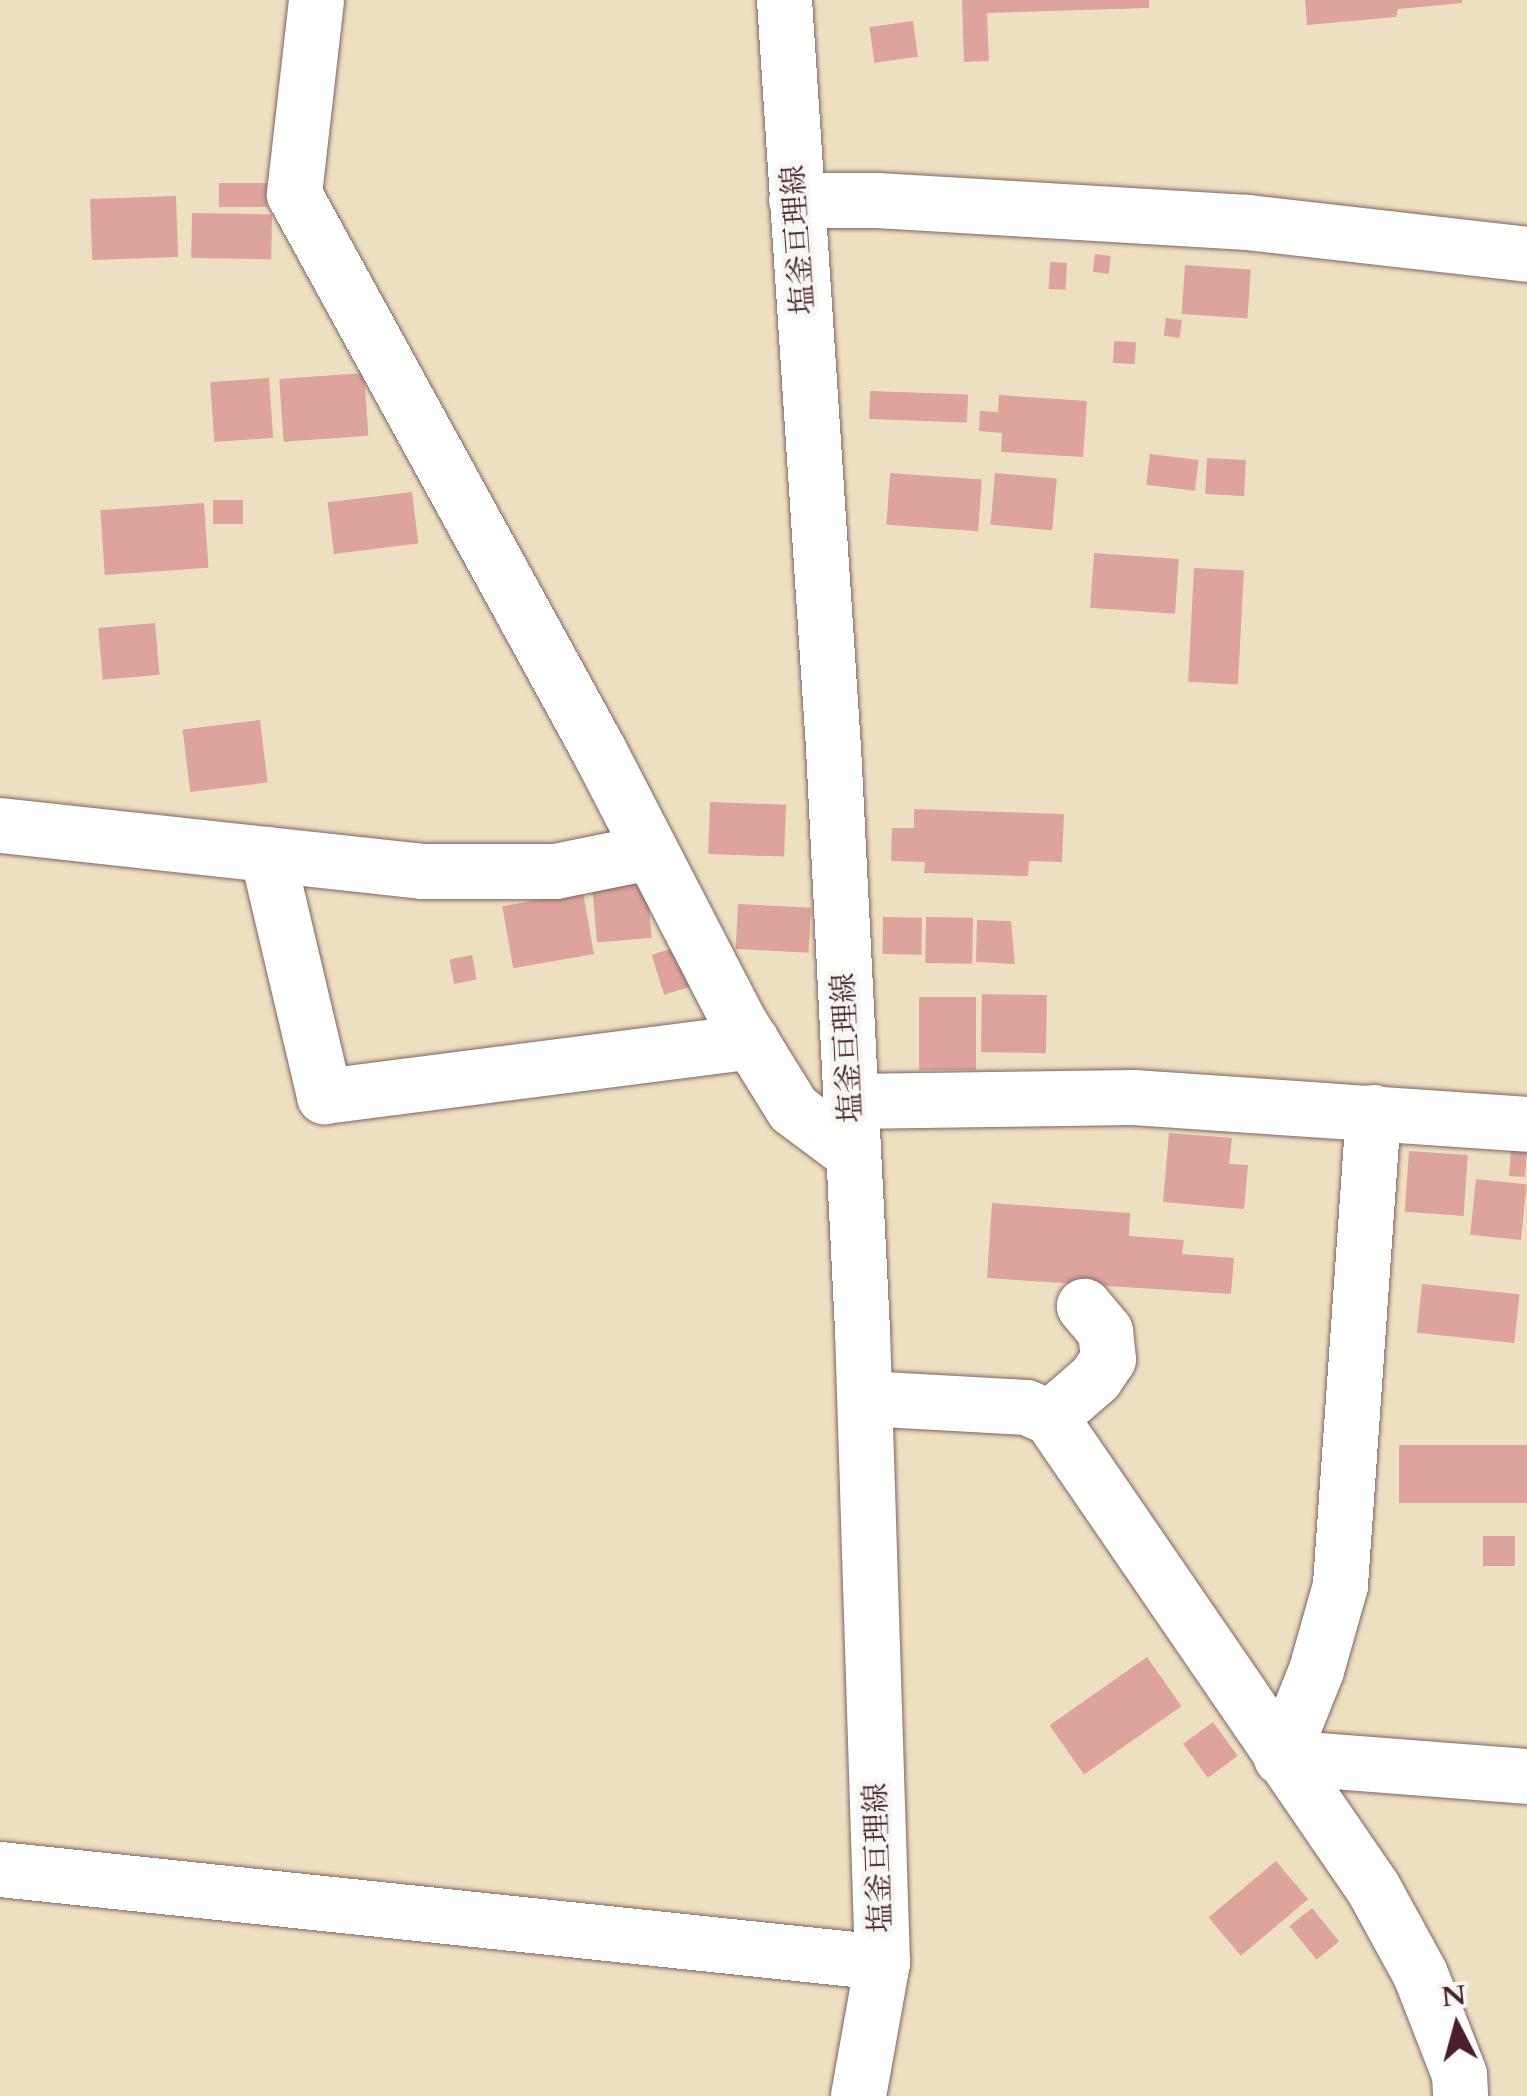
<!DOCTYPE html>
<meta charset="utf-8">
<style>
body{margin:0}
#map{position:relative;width:1527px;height:2096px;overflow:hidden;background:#ede0c1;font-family:Cardo,"Noto Serif JP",serif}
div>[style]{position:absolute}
.building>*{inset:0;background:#dda49d;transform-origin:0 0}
.roads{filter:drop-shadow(0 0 2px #836360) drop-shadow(0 0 2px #836360)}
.minor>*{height:55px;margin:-27.5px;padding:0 27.5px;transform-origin:27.5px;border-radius:27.5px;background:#fff}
.major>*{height:55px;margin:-27.5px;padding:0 27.5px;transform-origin:27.5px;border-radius:27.5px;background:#fff}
span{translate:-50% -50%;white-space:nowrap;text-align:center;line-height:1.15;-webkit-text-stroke:9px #f6f6f2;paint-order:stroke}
.street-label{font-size:30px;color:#4a1f2b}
.north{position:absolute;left:1407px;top:1976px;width:100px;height:100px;-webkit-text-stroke:8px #f6f6f2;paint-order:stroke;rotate:354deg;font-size:28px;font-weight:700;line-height:40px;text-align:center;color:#4a1f2b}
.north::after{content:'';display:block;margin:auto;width:35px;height:45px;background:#4a1f2b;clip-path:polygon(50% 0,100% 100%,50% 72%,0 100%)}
</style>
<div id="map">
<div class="building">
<div style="clip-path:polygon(962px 0,1149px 0,1149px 8px,987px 13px,989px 61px,964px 62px)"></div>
<div style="clip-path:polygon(1305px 0,1462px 0,1462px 3px,1398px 9px,1396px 17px,1307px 25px)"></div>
<div style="left:913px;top:21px;width:36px;height:44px;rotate:82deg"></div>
<div style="left:219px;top:183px;width:48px;height:24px"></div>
<div style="left:176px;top:196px;width:61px;height:86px;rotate:88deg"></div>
<div style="left:192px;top:213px;width:80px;height:45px;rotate:1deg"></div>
<div style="left:1095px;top:254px;width:16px;height:18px;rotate:7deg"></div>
<div style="left:1050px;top:262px;width:17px;height:27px;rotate:3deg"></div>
<div style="left:1185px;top:265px;width:66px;height:49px;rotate:4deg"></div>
<div style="left:1166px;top:318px;width:16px;height:18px;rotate:7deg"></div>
<div style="left:1114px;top:341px;width:22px;height:22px;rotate:3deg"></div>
<div style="left:364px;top:373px;width:63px;height:85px;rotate:86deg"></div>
<div style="left:269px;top:378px;width:60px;height:59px;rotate:86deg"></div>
<div style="left:870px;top:391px;width:98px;height:28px;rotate:2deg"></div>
<div style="clip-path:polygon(999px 395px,1087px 401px,1083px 457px,1001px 452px,1002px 433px,979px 431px,980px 411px,998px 412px)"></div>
<div style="left:1150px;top:454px;width:49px;height:31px;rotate:7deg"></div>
<div style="left:1207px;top:458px;width:39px;height:36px;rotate:3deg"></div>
<div style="left:890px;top:473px;width:92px;height:52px;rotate:4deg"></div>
<div style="left:995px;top:473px;width:62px;height:52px;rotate:5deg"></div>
<div style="left:412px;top:492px;width:52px;height:85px;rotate:83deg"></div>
<div style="left:213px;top:500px;width:30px;height:24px"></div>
<div style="left:204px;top:503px;width:65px;height:104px;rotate:86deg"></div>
<div style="left:1094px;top:553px;width:85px;height:55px;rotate:4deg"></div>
<div style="left:1194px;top:568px;width:50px;height:114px;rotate:3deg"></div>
<div style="left:155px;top:623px;width:52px;height:57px;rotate:85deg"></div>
<div style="left:260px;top:720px;width:63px;height:78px;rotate:83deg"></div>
<div style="left:710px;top:802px;width:76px;height:52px;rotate:2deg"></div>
<div style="clip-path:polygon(914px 809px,1064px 814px,1062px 862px,1029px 861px,1028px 876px,924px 873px,925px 862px,891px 861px,892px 828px,914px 828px)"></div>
<div style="left:647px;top:883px;width:55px;height:55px;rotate:85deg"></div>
<div style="left:583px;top:892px;width:63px;height:82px;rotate:80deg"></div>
<div style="left:738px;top:904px;width:73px;height:45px;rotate:3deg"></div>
<div style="left:883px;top:917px;width:39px;height:37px;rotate:1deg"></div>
<div style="left:926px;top:917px;width:47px;height:46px;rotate:1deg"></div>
<div style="clip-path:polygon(977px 920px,1011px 921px,1015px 964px,976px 962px)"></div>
<div style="left:690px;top:943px;width:42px;height:40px;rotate:73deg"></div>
<div style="left:472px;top:955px;width:25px;height:23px;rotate:79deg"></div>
<div style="left:982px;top:994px;width:65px;height:58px;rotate:1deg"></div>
<div style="left:976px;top:997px;width:73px;height:57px;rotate:90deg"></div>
<div style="clip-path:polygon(1169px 1133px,1232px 1138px,1229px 1164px,1248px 1165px,1244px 1209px,1163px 1202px)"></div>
<div style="left:1511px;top:1148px;width:16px;height:28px;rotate:4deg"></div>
<div style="left:1409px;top:1151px;width:59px;height:61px;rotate:4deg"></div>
<div style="left:1476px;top:1179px;width:51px;height:56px;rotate:6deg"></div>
<div style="clip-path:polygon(992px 1203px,1130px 1213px,1129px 1236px,1184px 1240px,1182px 1254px,1234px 1258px,1231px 1294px,987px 1278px)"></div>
<div style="left:1422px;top:1284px;width:98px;height:49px;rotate:6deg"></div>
<div style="left:1527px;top:1445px;width:58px;height:128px;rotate:90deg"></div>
<div style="left:1483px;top:1536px;width:32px;height:30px"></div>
<div style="left:1147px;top:1657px;width:60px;height:119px;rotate:55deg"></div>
<div style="left:1213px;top:1722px;width:42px;height:37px;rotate:54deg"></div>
<div style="left:1276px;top:1861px;width:50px;height:88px;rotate:50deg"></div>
<div style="left:1312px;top:1908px;width:43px;height:29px;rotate:51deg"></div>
</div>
<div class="roads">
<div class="minor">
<div style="left:316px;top:0;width:195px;rotate:96.5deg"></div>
<div style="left:294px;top:194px;width:635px;rotate:61.3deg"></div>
<div style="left:599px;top:751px;width:305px;rotate:62.7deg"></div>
<div style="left:739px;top:1022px;width:102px;rotate:58.2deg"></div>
<div style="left:793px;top:1109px;width:74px;rotate:36.7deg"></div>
<div style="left:796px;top:200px;width:81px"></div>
<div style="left:877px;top:200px;width:371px;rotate:3.4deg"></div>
<div style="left:1247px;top:222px;width:282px;rotate:6.5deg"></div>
<div style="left:0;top:825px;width:424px;rotate:6.2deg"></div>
<div style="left:422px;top:871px;width:133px"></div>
<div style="left:555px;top:871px;width:96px;rotate:-11.4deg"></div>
<div style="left:267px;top:854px;width:249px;rotate:76.7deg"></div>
<div style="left:324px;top:1096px;width:431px;rotate:-7.3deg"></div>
<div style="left:850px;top:1101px;width:283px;rotate:-0.8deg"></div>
<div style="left:1133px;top:1097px;width:395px;rotate:3.9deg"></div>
<div style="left:1373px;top:1112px;width:474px;rotate:94deg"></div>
<div style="left:1340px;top:1585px;width:88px;rotate:105.8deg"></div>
<div style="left:1316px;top:1670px;width:94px;rotate:111.9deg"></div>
<div style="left:1281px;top:1757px;width:247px;rotate:4.4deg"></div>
<div style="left:865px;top:1398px;width:161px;rotate:3.2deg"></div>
<div style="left:1026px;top:1407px;width:26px;rotate:23deg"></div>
<div style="left:1050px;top:1417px;width:571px;rotate:55.56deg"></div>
<div style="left:1373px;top:1888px;width:98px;rotate:61.3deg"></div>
<div style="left:1420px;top:1974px;width:107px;rotate:68.7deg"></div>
<div style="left:1459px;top:2074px;width:22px;rotate:87deg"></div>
<div style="left:1050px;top:1417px;width:60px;rotate:-40.9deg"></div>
<div style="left:1095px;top:1378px;width:23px;rotate:-56deg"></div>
<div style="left:1108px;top:1359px;width:28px;rotate:-96deg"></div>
<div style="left:1105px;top:1331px;width:33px;rotate:-130deg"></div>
<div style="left:0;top:1869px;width:887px;rotate:6.02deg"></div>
</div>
<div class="major">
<div style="left:784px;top:0;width:749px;rotate:86.25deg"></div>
<div style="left:833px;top:747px;width:584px;rotate:87.15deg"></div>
<div style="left:862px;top:1330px;width:632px;rotate:88.19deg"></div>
<div style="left:882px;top:1962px;width:136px;rotate:100.2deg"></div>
</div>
</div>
<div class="street-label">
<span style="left:799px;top:240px;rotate:-94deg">塩釜亘理線</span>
<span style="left:848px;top:1048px;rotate:-93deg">塩釜亘理線</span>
<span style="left:879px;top:1858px;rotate:-92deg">塩釜亘理線</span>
</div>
<div class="north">N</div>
</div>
